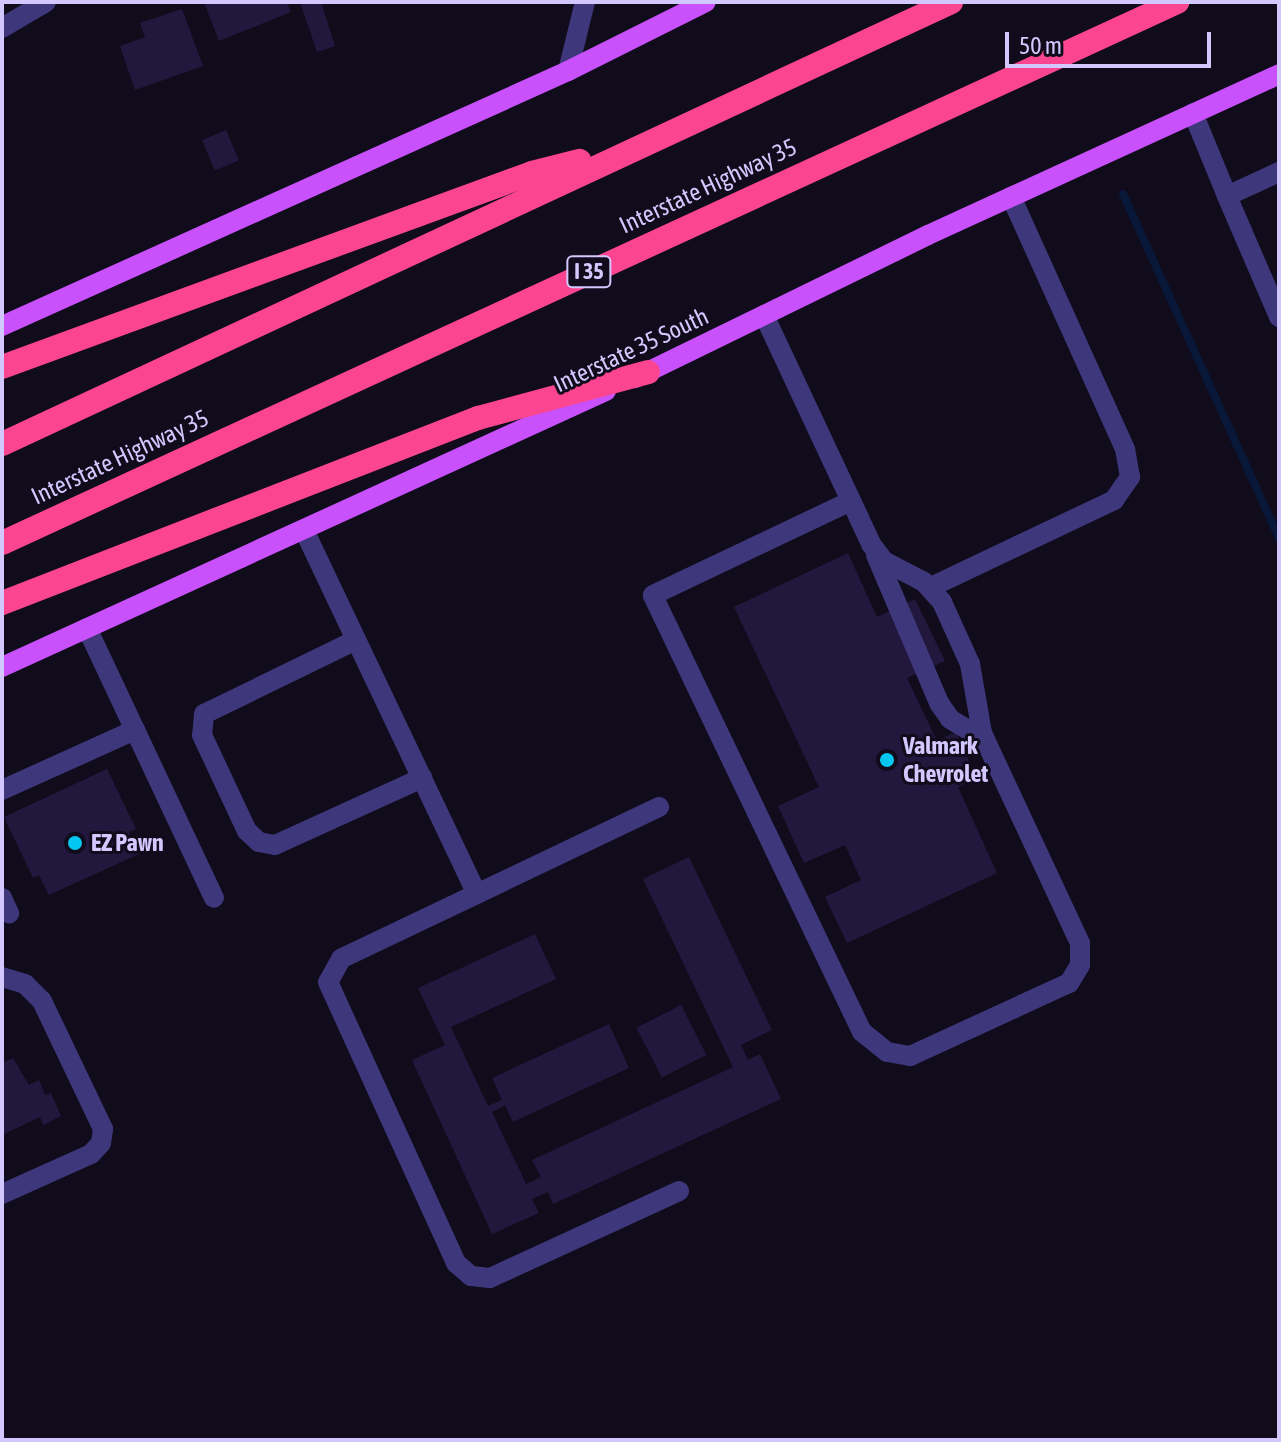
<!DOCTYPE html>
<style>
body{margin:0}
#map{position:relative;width:1281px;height:1442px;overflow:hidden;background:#100c1c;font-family:"Asap Condensed",sans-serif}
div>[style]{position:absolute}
.stream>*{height:8px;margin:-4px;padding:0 4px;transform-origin:4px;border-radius:4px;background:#091738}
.building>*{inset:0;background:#22183d;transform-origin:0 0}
.minor>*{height:20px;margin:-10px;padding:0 10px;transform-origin:10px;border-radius:10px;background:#3f377b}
.major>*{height:20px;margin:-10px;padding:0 10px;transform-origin:10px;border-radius:10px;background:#c851fc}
.highway>*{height:24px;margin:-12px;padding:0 12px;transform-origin:12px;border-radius:12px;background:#fc4590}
.dots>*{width:22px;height:22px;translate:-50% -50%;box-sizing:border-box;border:4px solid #100c1c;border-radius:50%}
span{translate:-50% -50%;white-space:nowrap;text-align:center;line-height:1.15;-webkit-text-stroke:6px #100c1c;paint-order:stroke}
.shield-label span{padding:2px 6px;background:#100c1c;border:2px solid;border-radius:6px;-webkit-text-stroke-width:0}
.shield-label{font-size:22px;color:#d2c8fe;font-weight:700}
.street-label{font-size:24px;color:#d2c8fe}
.poi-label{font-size:24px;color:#d2c8fe;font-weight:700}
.left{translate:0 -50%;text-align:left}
.frame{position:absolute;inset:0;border:4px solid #d2c8fe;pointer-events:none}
.scale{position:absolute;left:1005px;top:32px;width:206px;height:36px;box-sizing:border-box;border:4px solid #d2c8fe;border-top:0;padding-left:10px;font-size:24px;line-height:28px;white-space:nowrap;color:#d2c8fe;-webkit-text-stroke:6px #100c1c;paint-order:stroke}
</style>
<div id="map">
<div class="stream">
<div style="left:1123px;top:194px;width:378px;rotate:65.6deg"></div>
</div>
<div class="building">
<div style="clip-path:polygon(204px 2px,287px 2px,291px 12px,219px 41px)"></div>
<div style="clip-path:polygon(300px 2px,321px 2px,335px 46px,317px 52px)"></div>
<div style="clip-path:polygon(182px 9px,203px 66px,135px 90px,120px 46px,145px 37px,140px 23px)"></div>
<div style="left:226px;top:130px;width:33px;height:26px;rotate:67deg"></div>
<div style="clip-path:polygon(848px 553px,877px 617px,915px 599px,945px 661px,907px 678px,937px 741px,956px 732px,977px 779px,958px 787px,997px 873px,847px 943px,825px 897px,861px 880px,845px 845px,804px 863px,778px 806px,819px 787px,734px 607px)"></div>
<div style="clip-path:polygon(107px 769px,136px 829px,129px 832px,139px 854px,49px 895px,39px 875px,33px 878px,4px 817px)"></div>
<div style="clip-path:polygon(689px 857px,772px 1030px,741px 1045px,748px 1060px,760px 1054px,781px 1099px,553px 1204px,548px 1192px,532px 1199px,539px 1213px,492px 1234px,412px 1060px,445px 1045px,418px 988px,535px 934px,556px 979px,451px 1027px,488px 1106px,502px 1100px,492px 1078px,609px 1024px,629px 1068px,513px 1122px,505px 1105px,492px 1112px,526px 1184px,541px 1177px,532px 1160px,733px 1067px,643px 879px)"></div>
<div style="left:681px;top:1005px;width:56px;height:50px;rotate:63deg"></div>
<div style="clip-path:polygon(13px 1058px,29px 1085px,39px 1080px,45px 1095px,51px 1093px,61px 1116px,43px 1125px,40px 1117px,2px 1135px,2px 1063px)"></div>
</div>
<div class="minor">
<div style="left:2px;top:28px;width:51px;rotate:-30.6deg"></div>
<div style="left:568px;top:71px;width:71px;rotate:-76.2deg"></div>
<div style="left:1193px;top:113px;width:90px;rotate:67.7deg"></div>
<div style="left:1227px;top:196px;width:57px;rotate:-24.8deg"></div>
<div style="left:1227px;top:196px;width:132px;rotate:66.7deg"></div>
<div style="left:764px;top:315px;width:224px;rotate:64.9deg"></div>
<div style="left:859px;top:518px;width:29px;rotate:65deg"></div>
<div style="left:871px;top:544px;width:21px;rotate:53deg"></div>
<div style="left:884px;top:561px;width:45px;rotate:27.7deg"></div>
<div style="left:924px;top:582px;width:27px;rotate:48deg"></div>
<div style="left:942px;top:602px;width:68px;rotate:65.7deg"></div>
<div style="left:970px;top:664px;width:70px;rotate:80.1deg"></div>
<div style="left:982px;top:733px;width:232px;rotate:65deg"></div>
<div style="left:1080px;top:943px;width:22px;rotate:90deg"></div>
<div style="left:1080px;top:965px;width:21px;rotate:121deg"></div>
<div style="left:1069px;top:983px;width:175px;rotate:155.3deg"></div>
<div style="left:910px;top:1056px;width:23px;rotate:-170deg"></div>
<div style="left:887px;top:1052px;width:32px;rotate:-141deg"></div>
<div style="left:862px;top:1032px;width:484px;rotate:-115.6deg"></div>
<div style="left:653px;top:595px;width:219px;rotate:-25.4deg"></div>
<div style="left:304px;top:530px;width:403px;rotate:64.6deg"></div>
<div style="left:876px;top:555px;width:161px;rotate:66.9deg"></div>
<div style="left:939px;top:703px;width:19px;rotate:55deg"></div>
<div style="left:950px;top:719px;width:41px;rotate:31deg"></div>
<div style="left:931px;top:587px;width:203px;rotate:-25.4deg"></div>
<div style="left:1114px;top:500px;width:28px;rotate:-55deg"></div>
<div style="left:1130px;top:477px;width:28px;rotate:-100deg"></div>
<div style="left:1125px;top:449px;width:277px;rotate:-114.3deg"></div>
<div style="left:87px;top:628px;width:298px;rotate:64.8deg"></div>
<div style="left:356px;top:640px;width:169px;rotate:154deg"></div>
<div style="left:204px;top:714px;width:21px;rotate:95deg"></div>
<div style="left:202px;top:735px;width:106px;rotate:64.9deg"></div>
<div style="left:247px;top:831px;width:16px;rotate:43deg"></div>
<div style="left:259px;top:842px;width:16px;rotate:11deg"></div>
<div style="left:275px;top:845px;width:162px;rotate:-24.5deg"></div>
<div style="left:2px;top:790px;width:146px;rotate:-24.3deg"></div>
<div style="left:659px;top:807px;width:352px;rotate:154.5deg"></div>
<div style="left:341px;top:959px;width:26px;rotate:119deg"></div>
<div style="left:328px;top:982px;width:309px;rotate:65.5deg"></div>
<div style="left:456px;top:1263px;width:20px;rotate:41deg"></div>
<div style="left:471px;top:1276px;width:19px;rotate:6deg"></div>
<div style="left:490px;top:1278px;width:208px;rotate:-24.7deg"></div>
<div style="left:2px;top:898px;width:17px;rotate:65deg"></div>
<div style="left:2px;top:977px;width:24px;rotate:17deg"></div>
<div style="left:25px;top:984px;width:24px;rotate:45deg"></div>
<div style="left:42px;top:1001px;width:142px;rotate:64.5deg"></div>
<div style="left:103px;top:1129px;width:14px;rotate:98deg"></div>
<div style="left:101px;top:1143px;width:15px;rotate:132deg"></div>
<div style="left:91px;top:1154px;width:98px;rotate:155.8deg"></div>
</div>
<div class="major">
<div style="left:2px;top:326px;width:621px;rotate:-24.25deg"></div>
<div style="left:568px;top:71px;width:154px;rotate:-26.6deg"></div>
<div style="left:635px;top:378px;width:326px;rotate:-26deg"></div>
<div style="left:928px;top:235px;width:386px;rotate:-24.6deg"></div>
<div style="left:2px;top:667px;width:664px;rotate:-24.56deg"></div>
</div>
<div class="highway">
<div style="left:2px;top:367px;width:564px;rotate:-20.1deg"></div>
<div style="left:532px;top:173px;width:49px;rotate:-14.3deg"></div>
<div style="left:2px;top:444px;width:1047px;rotate:-24.97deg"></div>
<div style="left:2px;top:543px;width:1294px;rotate:-24.72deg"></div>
<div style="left:2px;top:603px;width:511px;rotate:-21.24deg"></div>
<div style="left:478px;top:418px;width:176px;rotate:-15.1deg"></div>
</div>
<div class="dots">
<div style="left:887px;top:760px;background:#04c6ee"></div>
<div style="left:75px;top:843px;background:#04c6ee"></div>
</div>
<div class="shield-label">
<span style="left:589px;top:272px">I 35</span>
</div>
<div class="street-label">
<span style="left:708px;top:186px;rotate:-25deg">Interstate Highway 35</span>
<span style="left:631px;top:350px;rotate:-25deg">Interstate 35 South</span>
<span style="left:120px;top:457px;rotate:-25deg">Interstate Highway 35</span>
</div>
<div class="poi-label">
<span class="left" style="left:903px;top:760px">Valmark<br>Chevrolet</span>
<span class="left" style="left:91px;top:843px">EZ Pawn</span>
</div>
<div class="frame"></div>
<div class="scale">50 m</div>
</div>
